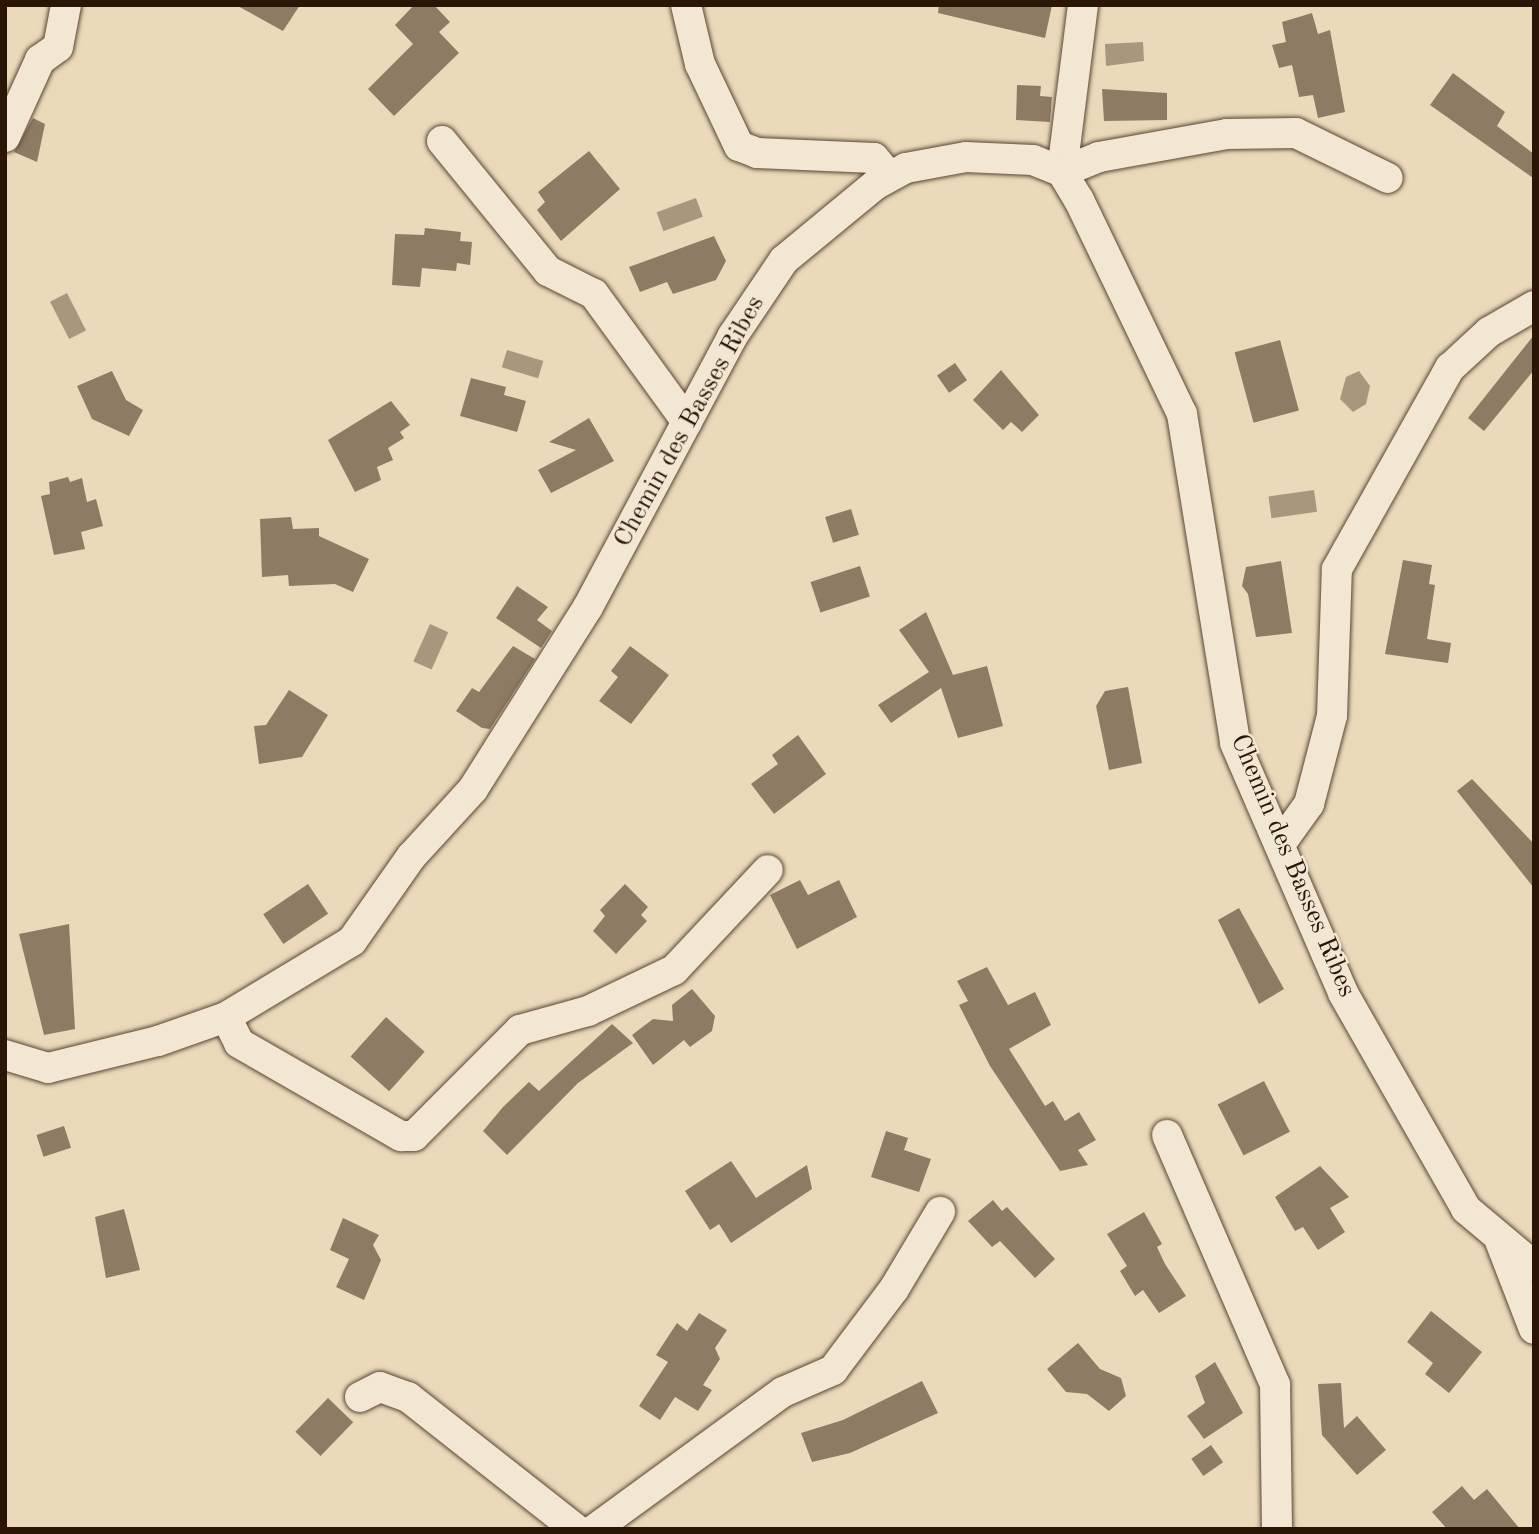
<!DOCTYPE html>
<style>
body{margin:0}
#map{position:relative;width:1539px;height:1534px;overflow:hidden;background:#eadaba;font-family:"Old Standard TT",serif}
div>[style]{position:absolute}
.water>*{inset:0;background:#a9977d;transform-origin:0 0}
.building>*{inset:0;background:#8e7b64;transform-origin:0 0}
.roads{filter:drop-shadow(0 0 2px #5b4634) drop-shadow(0 0 2px #5b4634)}
.minor>*{height:30px;margin:-15px;padding:0 15px;transform-origin:15px;border-radius:15px;background:#f1e7d2}
span{translate:-50% -50%;white-space:nowrap;text-align:center;line-height:1.15;-webkit-text-stroke:5px #f1e7d2;paint-order:stroke}
.street-label{font-size:26px;color:#2b1507}
.frame{position:absolute;inset:0;border:7px solid #2b1507;pointer-events:none}
</style>
<div id="map">
<div class="water">
<div style="clip-path:polygon(1143px 42px,1144px 61px,1106px 66px,1105px 44px)"></div>
<div style="left:696px;top:198px;width:20px;height:42px;rotate:70deg"></div>
<div style="left:67px;top:293px;width:42px;height:19px;rotate:63deg"></div>
<div style="left:507px;top:350px;width:38px;height:18px;rotate:17deg"></div>
<div style="clip-path:polygon(1359px 371px,1370px 386px,1366px 404px,1353px 412px,1340px 399px,1346px 377px)"></div>
<div style="left:1314px;top:490px;width:22px;height:46px;rotate:82deg"></div>
<div style="left:430px;top:624px;width:20px;height:41px;rotate:24deg"></div>
</div>
<div class="building">
<div style="clip-path:polygon(236px 5px,300px 5px,283px 31px)"></div>
<div style="clip-path:polygon(414px 5px,434px 5px,450px 22px,439px 32px,459px 53px,394px 116px,368px 89px,413px 44px,395px 25px)"></div>
<div style="clip-path:polygon(939px 5px,1052px 5px,1045px 38px,938px 13px)"></div>
<div style="clip-path:polygon(1312px 13px,1318px 34px,1330px 30px,1345px 112px,1318px 118px,1313px 95px,1299px 97px,1292px 65px,1279px 68px,1272px 45px,1286px 42px,1282px 22px)"></div>
<div style="clip-path:polygon(1453px 73px,1505px 112px,1497px 126px,1534px 154px,1533px 178px,1430px 105px)"></div>
<div style="clip-path:polygon(1017px 85px,1041px 86px,1040px 96px,1052px 97px,1050px 122px,1016px 120px)"></div>
<div style="clip-path:polygon(1102px 89px,1167px 93px,1167px 120px,1104px 121px)"></div>
<div style="clip-path:polygon(33px 118px,45px 124px,37px 162px,14px 152px)"></div>
<div style="clip-path:polygon(589px 151px,620px 189px,561px 241px,537px 210px,545px 202px,538px 192px)"></div>
<div style="clip-path:polygon(425px 228px,461px 232px,460px 241px,472px 242px,470px 265px,457px 263px,456px 271px,422px 268px,420px 287px,392px 285px,395px 234px,424px 235px)"></div>
<div style="clip-path:polygon(714px 236px,726px 261px,716px 280px,673px 294px,667px 282px,640px 292px,629px 267px)"></div>
<div style="clip-path:polygon(1534px 335px,1534px 370px,1484px 431px,1468px 418px)"></div>
<div style="left:1280px;top:340px;width:73px;height:47px;rotate:75deg"></div>
<div style="left:955px;top:363px;width:21px;height:22px;rotate:55deg"></div>
<div style="clip-path:polygon(1001px 370px,1039px 415px,1022px 432px,1011px 422px,1003px 430px,973px 400px)"></div>
<div style="clip-path:polygon(112px 371px,126px 400px,143px 410px,129px 436px,92px 419px,77px 386px)"></div>
<div style="clip-path:polygon(471px 378px,506px 387px,504px 395px,526px 401px,517px 432px,460px 416px)"></div>
<div style="clip-path:polygon(391px 401px,410px 425px,400px 432px,404px 438px,388px 448px,393px 460px,377px 467px,381px 480px,355px 492px,328px 440px)"></div>
<div style="clip-path:polygon(589px 418px,614px 461px,551px 493px,538px 470px,576px 450px,549px 442px)"></div>
<div style="clip-path:polygon(68px 477px,70px 482px,82px 478px,87px 502px,96px 499px,103px 526px,81px 532px,85px 549px,54px 555px,41px 496px,50px 494px,49px 482px)"></div>
<div style="left:851px;top:509px;width:27px;height:27px;rotate:73deg"></div>
<div style="clip-path:polygon(291px 517px,293px 529px,319px 528px,319px 536px,369px 559px,353px 592px,335px 584px,289px 586px,288px 575px,262px 577px,260px 519px)"></div>
<div style="clip-path:polygon(1403px 560px,1432px 565px,1429px 584px,1435px 585px,1427px 639px,1451px 643px,1448px 663px,1385px 654px)"></div>
<div style="clip-path:polygon(1281px 561px,1292px 633px,1256px 637px,1248px 594px,1242px 586px,1246px 567px)"></div>
<div style="left:860px;top:566px;width:32px;height:52px;rotate:72deg"></div>
<div style="clip-path:polygon(517px 586px,548px 607px,537px 620px,552px 631px,541px 648px,496px 618px)"></div>
<div style="clip-path:polygon(926px 612px,953px 675px,987px 666px,1003px 726px,958px 738px,941px 688px,891px 723px,878px 705px,929px 672px,899px 630px)"></div>
<div style="clip-path:polygon(513px 646px,535px 659px,490px 729px,482px 728px,456px 711px,472px 688px,479px 692px)"></div>
<div style="clip-path:polygon(630px 646px,669px 675px,631px 724px,599px 701px,618px 677px,611px 671px)"></div>
<div style="clip-path:polygon(1128px 687px,1142px 763px,1109px 770px,1096px 706px,1105px 691px)"></div>
<div style="clip-path:polygon(289px 690px,328px 715px,302px 757px,259px 764px,254px 726px,266px 725px)"></div>
<div style="clip-path:polygon(798px 735px,826px 774px,774px 814px,751px 784px,778px 764px,772px 755px)"></div>
<div style="clip-path:polygon(1472px 779px,1534px 844px,1534px 888px,1457px 791px)"></div>
<div style="clip-path:polygon(800px 880px,808px 895px,839px 880px,857px 917px,797px 949px,770px 895px)"></div>
<div style="left:308px;top:884px;width:36px;height:54px;rotate:56deg"></div>
<div style="clip-path:polygon(625px 884px,648px 907px,641px 915px,647px 921px,616px 954px,593px 931px,605px 916px,600px 910px)"></div>
<div style="clip-path:polygon(1239px 908px,1284px 989px,1259px 1004px,1218px 920px)"></div>
<div style="clip-path:polygon(69px 924px,75px 1029px,44px 1035px,19px 934px)"></div>
<div style="clip-path:polygon(987px 967px,1008px 1005px,1035px 992px,1051px 1025px,1009px 1049px,1045px 1106px,1053px 1101px,1065px 1121px,1079px 1112px,1096px 1140px,1078px 1150px,1088px 1165px,1060px 1171px,990px 1066px,959px 1005px,968px 1001px,957px 981px)"></div>
<div style="clip-path:polygon(692px 989px,715px 1016px,712px 1031px,690px 1047px,684px 1040px,653px 1065px,632px 1035px,653px 1019px,673px 1021px,672px 1005px)"></div>
<div style="left:386px;top:1017px;width:52px;height:53px;rotate:42deg"></div>
<div style="clip-path:polygon(612px 1024px,633px 1043px,578px 1083px,507px 1155px,483px 1131px,503px 1107px,529px 1082px,539px 1091px)"></div>
<div style="left:1264px;top:1081px;width:57px;height:52px;rotate:63deg"></div>
<div style="left:64px;top:1126px;width:23px;height:29px;rotate:72deg"></div>
<div style="clip-path:polygon(886px 1131px,908px 1138px,904px 1150px,931px 1159px,919px 1192px,871px 1177px)"></div>
<div style="clip-path:polygon(731px 1161px,756px 1198px,807px 1165px,812px 1189px,731px 1243px,719px 1224px,710px 1230px,685px 1191px)"></div>
<div style="clip-path:polygon(1320px 1166px,1349px 1197px,1330px 1208px,1345px 1232px,1318px 1250px,1303px 1227px,1295px 1231px,1275px 1197px)"></div>
<div style="clip-path:polygon(993px 1200px,1002px 1211px,1007px 1207px,1055px 1259px,1035px 1278px,1000px 1241px,992px 1247px,968px 1221px)"></div>
<div style="clip-path:polygon(124px 1209px,140px 1270px,106px 1278px,95px 1217px)"></div>
<div style="clip-path:polygon(1144px 1212px,1162px 1244px,1157px 1247px,1165px 1264px,1186px 1296px,1159px 1313px,1143px 1290px,1135px 1296px,1120px 1271px,1127px 1266px,1107px 1234px)"></div>
<div style="clip-path:polygon(343px 1218px,379px 1235px,373px 1245px,381px 1260px,364px 1300px,336px 1287px,349px 1259px,330px 1250px)"></div>
<div style="clip-path:polygon(1431px 1311px,1482px 1352px,1449px 1393px,1425px 1374px,1433px 1363px,1407px 1342px)"></div>
<div style="clip-path:polygon(699px 1313px,727px 1330px,715px 1348px,720px 1359px,703px 1385px,712px 1390px,698px 1411px,675px 1397px,660px 1420px,639px 1406px,668px 1362px,656px 1355px,677px 1323px,687px 1331px)"></div>
<div style="clip-path:polygon(1078px 1343px,1100px 1369px,1121px 1378px,1126px 1396px,1109px 1411px,1087px 1394px,1066px 1392px,1047px 1369px)"></div>
<div style="clip-path:polygon(1215px 1362px,1243px 1413px,1204px 1439px,1187px 1416px,1205px 1403px,1195px 1376px)"></div>
<div style="clip-path:polygon(922px 1381px,938px 1413px,850px 1453px,812px 1462px,801px 1433px,843px 1420px)"></div>
<div style="clip-path:polygon(1341px 1383px,1344px 1428px,1357px 1416px,1386px 1450px,1357px 1475px,1322px 1435px,1318px 1384px)"></div>
<div style="left:328px;top:1398px;width:35px;height:47px;rotate:44deg"></div>
<div style="left:1211px;top:1445px;width:21px;height:24px;rotate:55deg"></div>
<div style="clip-path:polygon(1462px 1486px,1474px 1500px,1487px 1489px,1520px 1529px,1447px 1529px,1432px 1512px)"></div>
</div>
<div class="roads">
<div class="minor">
<div style="left:686px;top:5px;width:61px;rotate:76.7deg"></div>
<div style="left:700px;top:64px;width:91px;rotate:64.6deg"></div>
<div style="left:739px;top:146px;width:19px;rotate:21deg"></div>
<div style="left:757px;top:153px;width:117px;rotate:2.4deg"></div>
<div style="left:874px;top:158px;width:23px;rotate:50deg"></div>
<div style="left:1083px;top:5px;width:168px;rotate:97.2deg"></div>
<div style="left:1062px;top:172px;width:40px;rotate:-22deg"></div>
<div style="left:1099px;top:157px;width:130px;rotate:-10.2deg"></div>
<div style="left:1227px;top:134px;width:69px;rotate:-0.8deg"></div>
<div style="left:1296px;top:133px;width:102px;rotate:26.1deg"></div>
<div style="left:5px;top:137px;width:85px;rotate:-65.6deg"></div>
<div style="left:40px;top:60px;width:22px;rotate:-36deg"></div>
<div style="left:58px;top:47px;width:43px;rotate:-79.2deg"></div>
<div style="left:442px;top:141px;width:168px;rotate:50.8deg"></div>
<div style="left:548px;top:271px;width:51px;rotate:26.6deg"></div>
<div style="left:594px;top:294px;width:158px;rotate:54deg"></div>
<div style="left:1281px;top:843px;width:48px;rotate:-54.3deg"></div>
<div style="left:1309px;top:804px;width:91px;rotate:-75.4deg"></div>
<div style="left:1332px;top:716px;width:147px;rotate:-88.1deg"></div>
<div style="left:1337px;top:569px;width:231px;rotate:-60.7deg"></div>
<div style="left:1450px;top:368px;width:53px;rotate:-42.7deg"></div>
<div style="left:1489px;top:332px;width:52px;rotate:-30deg"></div>
<div style="left:226px;top:1017px;width:29px;rotate:63deg"></div>
<div style="left:239px;top:1043px;width:187px;rotate:29.9deg"></div>
<div style="left:401px;top:1136px;width:13px"></div>
<div style="left:414px;top:1136px;width:150px;rotate:-45deg"></div>
<div style="left:520px;top:1030px;width:71px;rotate:-15.6deg"></div>
<div style="left:588px;top:1011px;width:95px;rotate:-25.5deg"></div>
<div style="left:674px;top:970px;width:137px;rotate:-46.8deg"></div>
<div style="left:5px;top:1055px;width:45px;rotate:16.8deg"></div>
<div style="left:48px;top:1068px;width:113px;rotate:-13.8deg"></div>
<div style="left:158px;top:1041px;width:72px;rotate:-19.4deg"></div>
<div style="left:226px;top:1017px;width:147px;rotate:-31.1deg"></div>
<div style="left:352px;top:941px;width:103px;rotate:-54.9deg"></div>
<div style="left:411px;top:857px;width:92px;rotate:-47.6deg"></div>
<div style="left:473px;top:789px;width:215px;rotate:-57.7deg"></div>
<div style="left:588px;top:607px;width:306px;rotate:-61.9deg"></div>
<div style="left:732px;top:337px;width:93px;rotate:-56deg"></div>
<div style="left:784px;top:260px;width:118px;rotate:-39.5deg"></div>
<div style="left:875px;top:185px;width:35px;rotate:-29deg"></div>
<div style="left:906px;top:168px;width:61px;rotate:-10.4deg"></div>
<div style="left:966px;top:157px;width:67px;rotate:2.6deg"></div>
<div style="left:1033px;top:160px;width:31px;rotate:22deg"></div>
<div style="left:1062px;top:172px;width:33px;rotate:59deg"></div>
<div style="left:1079px;top:200px;width:237px;rotate:64.3deg"></div>
<div style="left:1182px;top:414px;width:333px;rotate:80.8deg"></div>
<div style="left:1235px;top:743px;width:272px;rotate:66.6deg"></div>
<div style="left:1343px;top:993px;width:249px;rotate:60.3deg"></div>
<div style="left:1466px;top:1209px;width:89px;rotate:40deg"></div>
<div style="left:1167px;top:1135px;width:272px;rotate:66.6deg"></div>
<div style="left:1275px;top:1385px;width:144px;rotate:89.2deg"></div>
<div style="left:1500px;top:1241px;width:94px;rotate:68.9deg"></div>
<div style="left:360px;top:1397px;width:22px;rotate:-27deg"></div>
<div style="left:380px;top:1387px;width:30px;rotate:20deg"></div>
<div style="left:408px;top:1397px;width:214px;rotate:38.2deg"></div>
<div style="left:595px;top:1529px;width:233px;rotate:-36.1deg"></div>
<div style="left:783px;top:1392px;width:55px;rotate:-23.7deg"></div>
<div style="left:833px;top:1370px;width:101px;rotate:-53deg"></div>
<div style="left:894px;top:1289px;width:90px;rotate:-59.1deg"></div>
</div>
</div>
<div class="street-label">
<span style="left:690px;top:422px;rotate:-61deg">Chemin des Basses Ribes</span>
<span style="left:1292px;top:866px;rotate:67deg">Chemin des Basses Ribes</span>
</div>
<div class="frame"></div>
</div>
